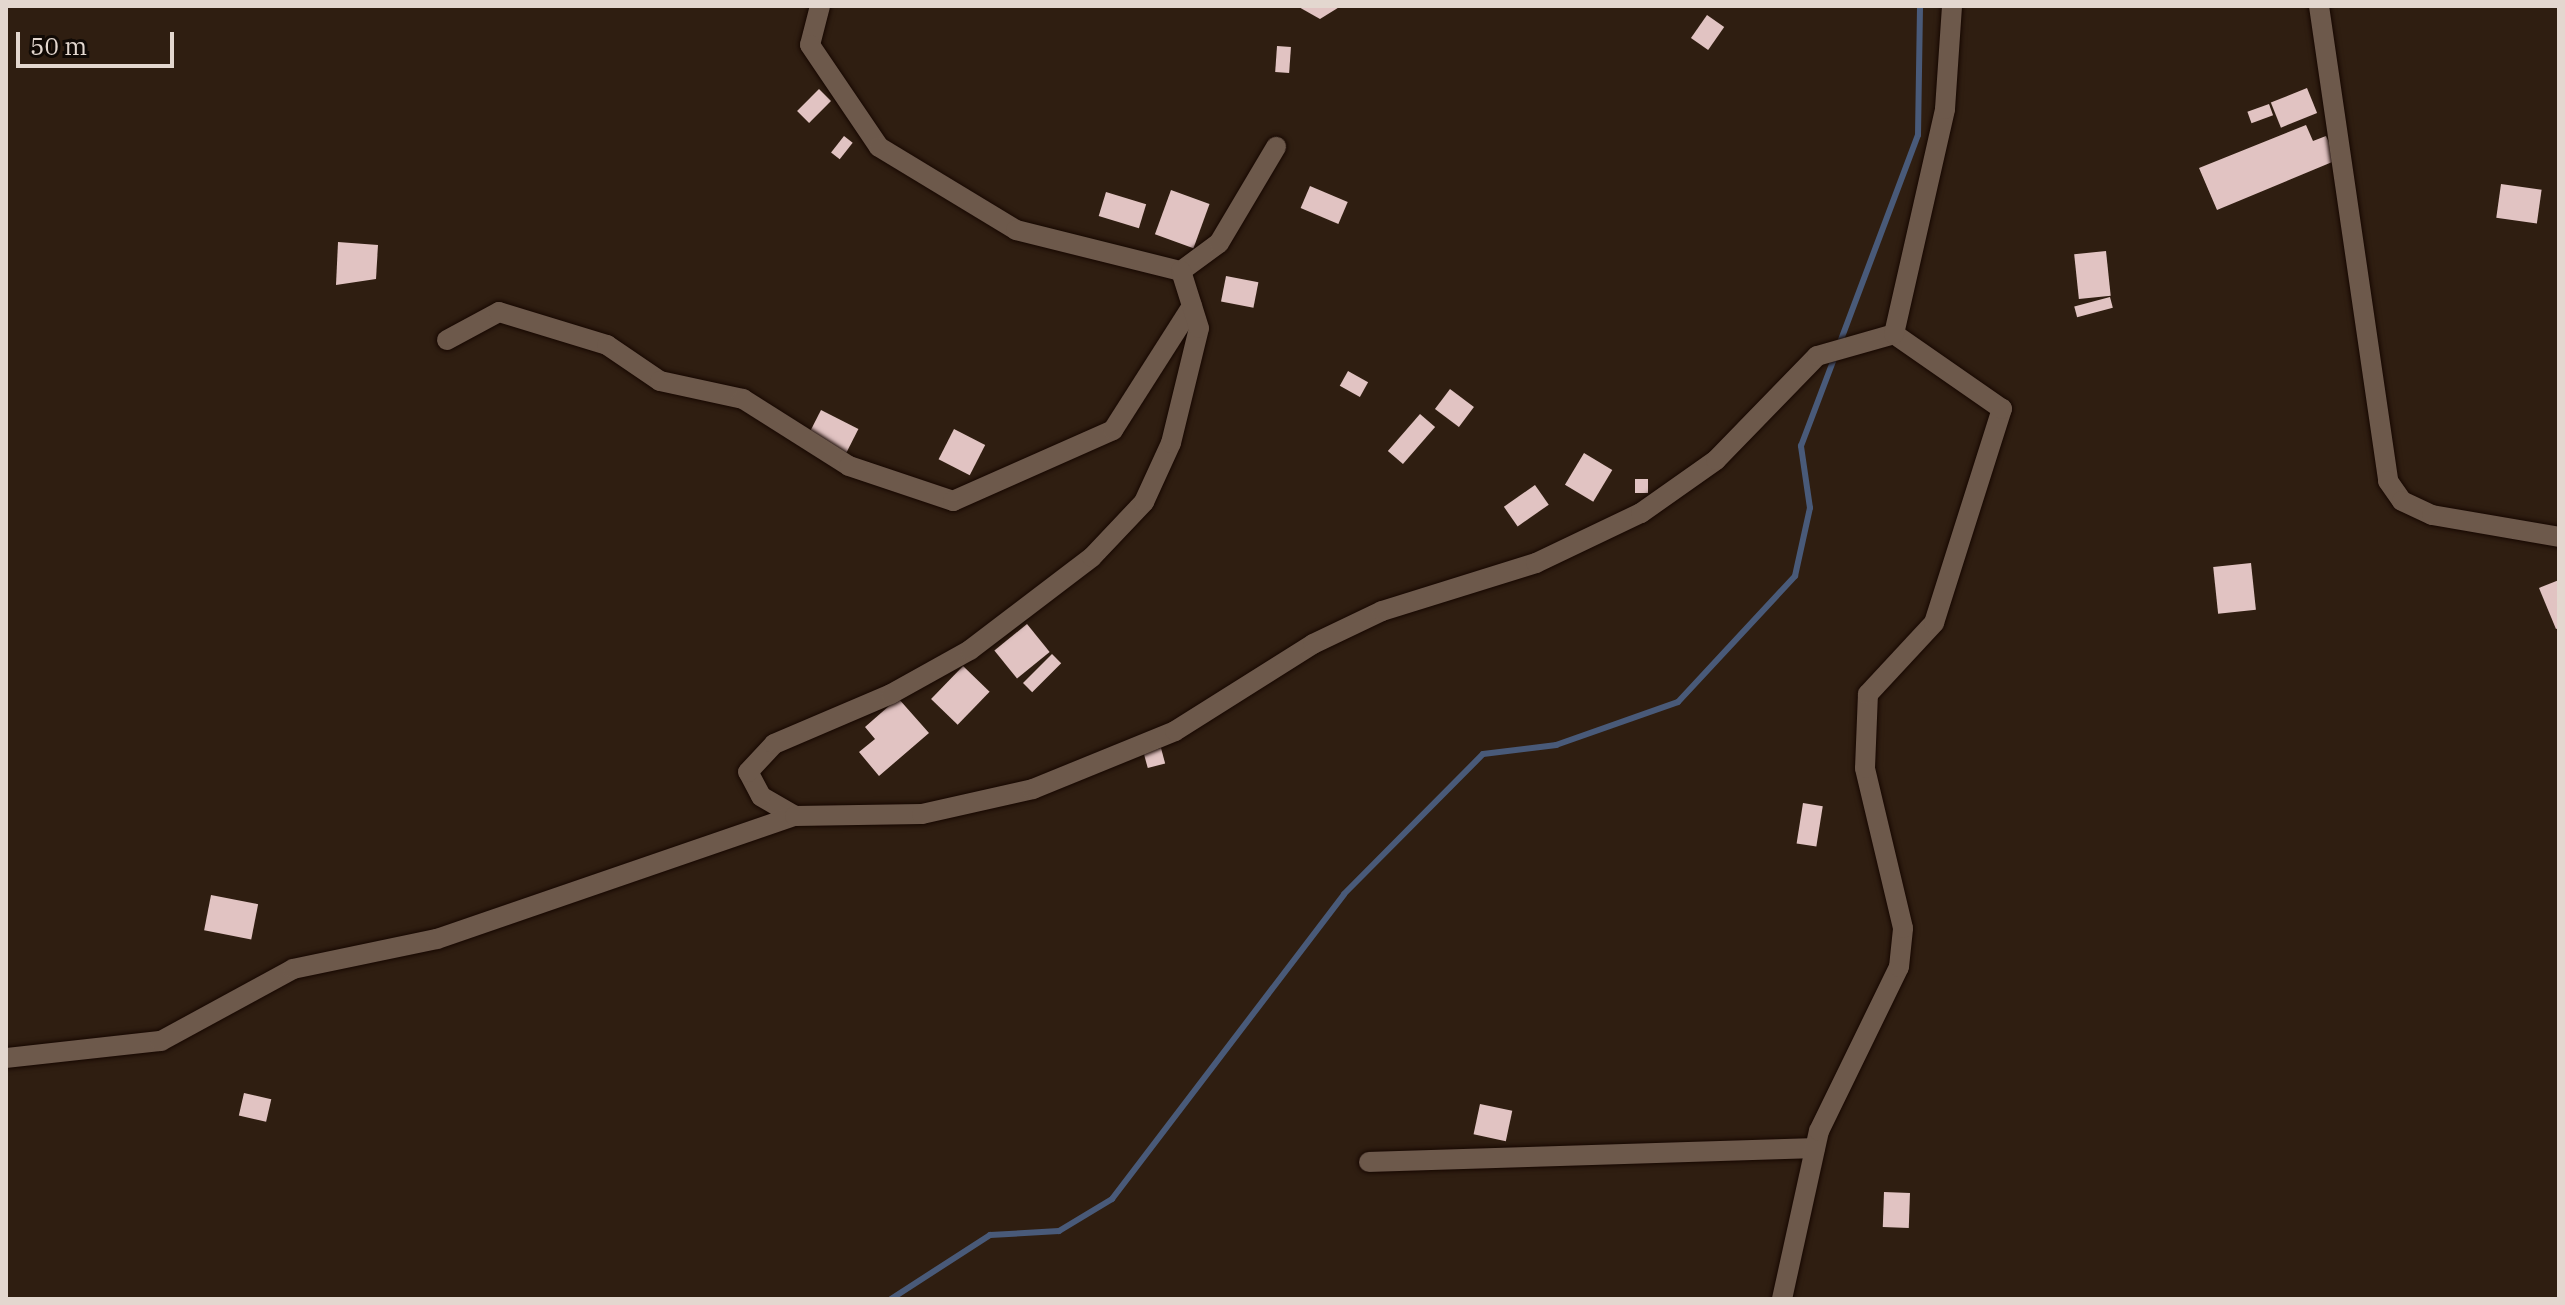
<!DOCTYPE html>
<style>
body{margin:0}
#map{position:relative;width:2565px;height:1305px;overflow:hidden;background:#2f1e11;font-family:"IBM Plex Serif",serif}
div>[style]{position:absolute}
.stream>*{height:6px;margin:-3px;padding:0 3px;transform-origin:3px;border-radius:3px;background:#495a79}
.building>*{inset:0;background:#e1c3c2;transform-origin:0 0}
.roads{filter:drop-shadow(0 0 2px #160701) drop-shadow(0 0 2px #160701)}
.minor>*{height:20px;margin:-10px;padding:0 10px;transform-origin:10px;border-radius:10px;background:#6d594b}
span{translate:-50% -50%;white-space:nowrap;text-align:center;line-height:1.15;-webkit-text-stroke:8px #110a05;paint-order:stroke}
.frame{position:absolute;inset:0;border:8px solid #e3d7cf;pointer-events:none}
.scale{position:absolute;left:16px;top:32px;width:158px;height:36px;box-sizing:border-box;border:4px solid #e3d7cf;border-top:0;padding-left:10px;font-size:24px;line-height:28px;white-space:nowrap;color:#e3d7cf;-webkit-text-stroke:6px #110a05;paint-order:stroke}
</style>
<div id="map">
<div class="stream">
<div style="left:1839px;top:345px;width:224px;rotate:-69.4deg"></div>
<div style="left:1918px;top:135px;width:129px;rotate:-89.1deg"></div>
<div style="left:891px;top:1299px;width:118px;rotate:-32.9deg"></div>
<div style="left:990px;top:1235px;width:69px;rotate:-3.3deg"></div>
<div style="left:1059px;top:1231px;width:62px;rotate:-31.1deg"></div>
<div style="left:1112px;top:1199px;width:383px;rotate:-52.7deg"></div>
<div style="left:1344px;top:894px;width:197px;rotate:-45.2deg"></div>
<div style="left:1483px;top:754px;width:74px;rotate:-7deg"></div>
<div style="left:1556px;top:745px;width:129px;rotate:-19.4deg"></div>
<div style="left:1678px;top:702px;width:172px;rotate:-47.1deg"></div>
<div style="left:1795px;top:576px;width:70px;rotate:-77.6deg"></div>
<div style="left:1810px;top:508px;width:63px;rotate:-98.3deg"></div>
<div style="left:1801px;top:446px;width:96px;rotate:-69.3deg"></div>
</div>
<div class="building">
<div style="clip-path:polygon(1297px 6px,1341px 6px,1320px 19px)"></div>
<div style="left:1707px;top:15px;width:21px;height:28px;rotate:35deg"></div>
<div style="left:1277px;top:46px;width:14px;height:26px;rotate:4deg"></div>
<div style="left:2307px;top:88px;width:27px;height:39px;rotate:68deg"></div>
<div style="left:819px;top:89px;width:17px;height:31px;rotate:45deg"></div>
<div style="left:2269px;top:104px;width:12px;height:23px;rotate:70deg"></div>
<div style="clip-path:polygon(2306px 125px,2313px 141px,2326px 136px,2337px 160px,2217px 210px,2199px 168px)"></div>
<div style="left:844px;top:136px;width:11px;height:21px;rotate:38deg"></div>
<div style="left:2501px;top:184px;width:41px;height:34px;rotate:8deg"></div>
<div style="left:1310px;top:186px;width:41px;height:24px;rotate:23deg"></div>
<div style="left:1171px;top:190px;width:41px;height:47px;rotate:20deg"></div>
<div style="left:1106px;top:192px;width:42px;height:25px;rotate:17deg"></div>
<div style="clip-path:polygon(338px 242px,378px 245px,376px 279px,336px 285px)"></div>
<div style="left:2106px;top:251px;width:45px;height:32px;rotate:84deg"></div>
<div style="left:1226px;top:276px;width:33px;height:26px;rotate:11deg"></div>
<div style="left:2110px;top:297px;width:11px;height:37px;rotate:75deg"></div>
<div style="left:1348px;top:371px;width:23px;height:17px;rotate:29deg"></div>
<div style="left:1450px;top:389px;width:30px;height:25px;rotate:37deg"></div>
<div style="left:821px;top:410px;width:42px;height:28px;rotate:27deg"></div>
<div style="left:1420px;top:414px;width:20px;height:49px;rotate:41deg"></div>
<div style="left:954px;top:429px;width:35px;height:34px;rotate:27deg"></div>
<div style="left:1584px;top:453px;width:33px;height:37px;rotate:31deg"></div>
<div style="left:1635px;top:479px;width:13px;height:14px"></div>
<div style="left:1535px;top:485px;width:24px;height:38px;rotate:55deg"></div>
<div style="left:2251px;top:563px;width:47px;height:38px;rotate:84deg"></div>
<div style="clip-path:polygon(2559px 580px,2559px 628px,2556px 629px,2539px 588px)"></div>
<div style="left:1027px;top:624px;width:36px;height:42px;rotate:51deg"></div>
<div style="left:1052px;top:654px;width:13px;height:41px;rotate:45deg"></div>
<div style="left:963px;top:666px;width:37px;height:46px;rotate:44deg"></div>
<div style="clip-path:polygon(898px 698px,929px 733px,879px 776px,859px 752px,875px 739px,865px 727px)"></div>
<div style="left:1161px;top:748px;width:16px;height:18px;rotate:75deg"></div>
<div style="left:1803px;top:803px;width:20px;height:41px;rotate:9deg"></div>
<div style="left:211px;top:895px;width:48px;height:36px;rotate:11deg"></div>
<div style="left:244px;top:1093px;width:28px;height:23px;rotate:13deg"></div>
<div style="left:1480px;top:1104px;width:33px;height:31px;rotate:12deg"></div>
<div style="left:1884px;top:1192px;width:26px;height:35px;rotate:2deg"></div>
</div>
<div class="roads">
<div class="minor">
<div style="left:820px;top:6px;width:40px;rotate:104.4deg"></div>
<div style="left:810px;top:45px;width:123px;rotate:55.9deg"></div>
<div style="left:879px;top:147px;width:160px;rotate:31.2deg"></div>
<div style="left:1016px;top:230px;width:170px;rotate:14deg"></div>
<div style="left:1181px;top:271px;width:47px;rotate:-36.4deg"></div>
<div style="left:1219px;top:243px;width:112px;rotate:-59.3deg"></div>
<div style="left:2319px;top:6px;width:480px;rotate:81.7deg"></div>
<div style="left:2388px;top:481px;width:24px;rotate:55deg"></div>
<div style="left:2402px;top:501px;width:33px;rotate:25deg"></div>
<div style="left:2432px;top:515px;width:129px;rotate:9.8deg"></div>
<div style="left:447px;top:340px;width:59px;rotate:-28.3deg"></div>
<div style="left:499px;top:312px;width:113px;rotate:17deg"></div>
<div style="left:607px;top:345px;width:64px;rotate:34.2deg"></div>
<div style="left:660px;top:381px;width:85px;rotate:12.2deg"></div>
<div style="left:743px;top:399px;width:125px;rotate:32.3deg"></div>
<div style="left:849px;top:466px;width:110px;rotate:18.6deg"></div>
<div style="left:953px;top:501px;width:175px;rotate:-23.9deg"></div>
<div style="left:1113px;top:430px;width:147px;rotate:-57.5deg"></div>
<div style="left:795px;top:816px;width:39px;rotate:-150deg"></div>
<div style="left:761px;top:796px;width:27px;rotate:-118deg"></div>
<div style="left:748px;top:772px;width:38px;rotate:-47deg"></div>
<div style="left:774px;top:744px;width:127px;rotate:-23.1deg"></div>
<div style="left:891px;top:694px;width:90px;rotate:-29.1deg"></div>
<div style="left:970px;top:650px;width:153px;rotate:-37.3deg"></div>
<div style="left:1092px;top:557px;width:76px;rotate:-46.6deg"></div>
<div style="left:1144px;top:502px;width:65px;rotate:-65.4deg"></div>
<div style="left:1171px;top:443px;width:118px;rotate:-76.3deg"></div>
<div style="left:1199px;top:328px;width:60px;rotate:-107.5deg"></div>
<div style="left:6px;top:1058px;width:156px;rotate:-6.3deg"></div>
<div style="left:161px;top:1041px;width:150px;rotate:-28.6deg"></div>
<div style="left:293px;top:969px;width:147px;rotate:-11.8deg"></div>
<div style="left:437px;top:939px;width:379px;rotate:-19deg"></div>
<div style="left:795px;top:816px;width:127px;rotate:-0.9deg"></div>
<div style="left:922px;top:814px;width:114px;rotate:-12.7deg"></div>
<div style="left:1033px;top:789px;width:153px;rotate:-22.2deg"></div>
<div style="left:1175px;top:731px;width:163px;rotate:-32.2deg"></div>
<div style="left:1313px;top:644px;width:76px;rotate:-25.6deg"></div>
<div style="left:1382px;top:611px;width:161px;rotate:-17.3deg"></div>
<div style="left:1536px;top:563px;width:116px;rotate:-25.5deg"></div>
<div style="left:1641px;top:513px;width:92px;rotate:-35.2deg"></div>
<div style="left:1716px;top:460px;width:145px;rotate:-45.8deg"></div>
<div style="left:1817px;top:356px;width:80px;rotate:-15.9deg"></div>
<div style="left:1369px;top:1162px;width:446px;rotate:-1.8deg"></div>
<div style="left:1782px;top:1299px;width:172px;rotate:-77.6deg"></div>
<div style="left:1819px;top:1131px;width:182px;rotate:-64deg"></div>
<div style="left:1899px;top:967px;width:39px;rotate:-84deg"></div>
<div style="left:1903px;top:928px;width:164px;rotate:-103.4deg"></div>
<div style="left:1865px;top:768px;width:74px;rotate:-87.7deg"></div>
<div style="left:1868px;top:694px;width:97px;rotate:-47.1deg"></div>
<div style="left:1934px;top:623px;width:225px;rotate:-72.4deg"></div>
<div style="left:2002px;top:409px;width:131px;rotate:-145.2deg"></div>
<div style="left:1894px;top:334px;width:231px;rotate:-77.2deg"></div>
<div style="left:1945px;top:109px;width:103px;rotate:-86.1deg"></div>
</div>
</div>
<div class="frame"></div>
<div class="scale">50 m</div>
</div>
